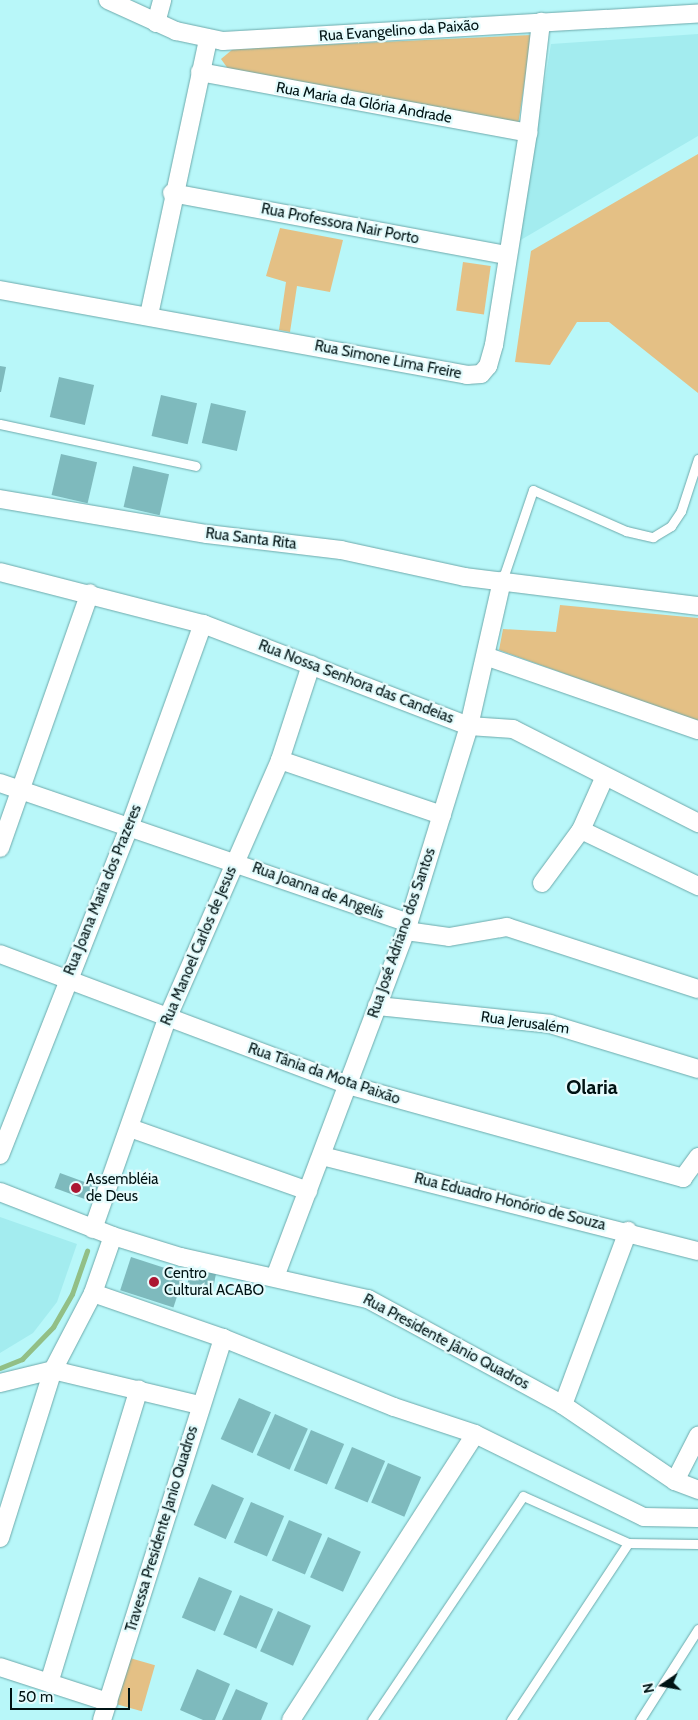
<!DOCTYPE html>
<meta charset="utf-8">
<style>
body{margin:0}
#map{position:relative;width:698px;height:1720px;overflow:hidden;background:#b8f7f9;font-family:Cabin,sans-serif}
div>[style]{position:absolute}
.built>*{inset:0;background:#a3ecef}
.green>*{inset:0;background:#e4c085;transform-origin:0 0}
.stream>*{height:5px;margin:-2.5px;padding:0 2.5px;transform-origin:2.5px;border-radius:2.5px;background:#92bf86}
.building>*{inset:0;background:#7ebabd;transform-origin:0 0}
.roads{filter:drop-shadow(0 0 1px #6da9ab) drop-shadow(0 0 1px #6da9ab)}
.service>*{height:9px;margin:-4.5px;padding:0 4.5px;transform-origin:4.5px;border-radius:4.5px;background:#fff}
.minor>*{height:18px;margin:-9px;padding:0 9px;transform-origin:9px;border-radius:9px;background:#fff}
.dots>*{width:14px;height:14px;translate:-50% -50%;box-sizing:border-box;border:2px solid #e4fcfd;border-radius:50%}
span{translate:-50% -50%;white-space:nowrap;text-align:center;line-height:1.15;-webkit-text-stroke:4.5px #e4fcfd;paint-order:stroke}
.street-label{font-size:15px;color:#001314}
.poi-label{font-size:15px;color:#001314}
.left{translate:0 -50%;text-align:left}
.district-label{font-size:20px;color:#001314;font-weight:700}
.north{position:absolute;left:638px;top:1660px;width:50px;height:50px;-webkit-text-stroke:4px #e4fcfd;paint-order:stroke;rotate:258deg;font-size:14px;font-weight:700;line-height:20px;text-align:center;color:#001314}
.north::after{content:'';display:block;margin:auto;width:18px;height:22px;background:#001314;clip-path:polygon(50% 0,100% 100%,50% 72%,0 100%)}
.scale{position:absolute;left:10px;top:1688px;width:120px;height:22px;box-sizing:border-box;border:2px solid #001314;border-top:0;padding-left:6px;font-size:15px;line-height:18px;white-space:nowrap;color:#001314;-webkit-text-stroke:4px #e4fcfd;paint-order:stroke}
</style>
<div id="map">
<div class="built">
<div style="clip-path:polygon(698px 34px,698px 136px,519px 241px,551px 44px)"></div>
<div style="clip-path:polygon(0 1217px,77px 1244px,57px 1302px,33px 1333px,0 1353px)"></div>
</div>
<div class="green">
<div style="clip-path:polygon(532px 35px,518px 125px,231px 73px,221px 59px,233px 49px)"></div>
<div style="clip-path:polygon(698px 154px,698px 393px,609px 322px,577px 322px,550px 365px,515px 362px,531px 251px)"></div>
<div style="clip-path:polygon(280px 228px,343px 240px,330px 292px,297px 286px,290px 332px,279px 330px,286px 282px,266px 276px)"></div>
<div style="left:463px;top:262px;width:28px;height:49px;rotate:8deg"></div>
<div style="clip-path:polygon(560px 605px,698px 618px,698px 722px,499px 650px,503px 629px,556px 632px)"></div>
<div style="left:130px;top:1658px;width:26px;height:48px;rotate:16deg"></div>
</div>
<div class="stream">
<div style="left:0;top:1368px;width:24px;rotate:-22deg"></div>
<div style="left:22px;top:1359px;width:45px;rotate:-45.9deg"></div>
<div style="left:53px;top:1327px;width:38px;rotate:-60deg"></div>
<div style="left:72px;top:1294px;width:46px;rotate:-70.8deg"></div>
</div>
<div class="building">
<div style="clip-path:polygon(0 366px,6px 367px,1px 392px,0 392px)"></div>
<div style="left:59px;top:377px;width:36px;height:41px;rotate:13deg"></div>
<div style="left:161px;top:395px;width:37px;height:42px;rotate:13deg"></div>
<div style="left:211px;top:403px;width:36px;height:41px;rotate:13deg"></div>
<div style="left:61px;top:454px;width:37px;height:42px;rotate:13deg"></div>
<div style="left:133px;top:466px;width:37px;height:42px;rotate:13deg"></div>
<div style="left:60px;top:1173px;width:40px;height:16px;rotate:20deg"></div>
<div style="left:131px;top:1257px;width:56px;height:35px;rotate:18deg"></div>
<div style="left:191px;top:1266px;width:26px;height:19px;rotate:11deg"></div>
<div style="left:239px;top:1398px;width:35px;height:45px;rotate:24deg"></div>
<div style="left:275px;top:1414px;width:36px;height:45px;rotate:24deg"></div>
<div style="left:311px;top:1430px;width:36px;height:44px;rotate:23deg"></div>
<div style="left:352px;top:1447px;width:36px;height:45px;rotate:23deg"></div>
<div style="left:388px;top:1463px;width:36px;height:43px;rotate:23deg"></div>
<div style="left:212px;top:1484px;width:35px;height:45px;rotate:24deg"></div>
<div style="left:251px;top:1502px;width:36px;height:44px;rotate:23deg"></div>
<div style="left:289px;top:1520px;width:36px;height:44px;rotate:23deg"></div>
<div style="left:328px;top:1537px;width:36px;height:44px;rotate:24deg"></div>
<div style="left:199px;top:1577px;width:36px;height:44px;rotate:23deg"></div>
<div style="left:240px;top:1595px;width:36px;height:43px;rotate:23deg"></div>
<div style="left:278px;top:1611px;width:36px;height:44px;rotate:24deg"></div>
<div style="clip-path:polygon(197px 1669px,230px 1684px,215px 1720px,203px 1720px,180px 1710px)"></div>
<div style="clip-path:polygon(236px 1689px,268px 1703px,261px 1720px,222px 1720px)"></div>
</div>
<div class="roads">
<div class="service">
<div style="left:0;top:424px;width:200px;rotate:12.1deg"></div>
<div style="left:502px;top:581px;width:96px;rotate:-71.2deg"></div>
<div style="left:533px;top:490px;width:102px;rotate:23.8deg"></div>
<div style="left:626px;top:531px;width:28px;rotate:13deg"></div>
<div style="left:653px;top:537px;width:21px;rotate:-31deg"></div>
<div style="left:671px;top:526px;width:18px;rotate:-56deg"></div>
<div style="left:681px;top:511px;width:55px;rotate:-71.9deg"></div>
<div style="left:372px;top:1720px;width:270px;rotate:-56deg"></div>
<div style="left:523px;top:1496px;width:115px;rotate:24.1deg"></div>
<div style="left:628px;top:1543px;width:70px;rotate:0.8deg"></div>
<div style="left:511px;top:1720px;width:212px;rotate:-56.5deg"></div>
<div style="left:640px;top:1720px;width:108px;rotate:-57.5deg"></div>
</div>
<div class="minor">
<div style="left:108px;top:0;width:75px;rotate:24.5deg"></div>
<div style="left:176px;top:31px;width:48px;rotate:12deg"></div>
<div style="left:223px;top:41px;width:476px;rotate:-3.3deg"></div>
<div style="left:156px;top:23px;width:24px;rotate:-75deg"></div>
<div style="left:200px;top:72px;width:334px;rotate:10.5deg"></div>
<div style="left:172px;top:193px;width:341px;rotate:10.5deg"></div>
<div style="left:0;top:290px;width:475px;rotate:10.3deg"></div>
<div style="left:467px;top:375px;width:14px;rotate:-4deg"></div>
<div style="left:481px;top:374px;width:11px;rotate:-49deg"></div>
<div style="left:488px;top:366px;width:22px;rotate:-74deg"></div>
<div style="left:494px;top:345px;width:215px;rotate:-80.9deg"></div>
<div style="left:528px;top:133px;width:112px;rotate:-83.3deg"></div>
<div style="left:149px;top:315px;width:281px;rotate:-77.9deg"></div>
<div style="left:0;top:499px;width:210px;rotate:9.6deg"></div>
<div style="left:207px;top:534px;width:135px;rotate:6.8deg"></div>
<div style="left:341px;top:550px;width:127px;rotate:12.3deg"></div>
<div style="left:465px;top:577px;width:235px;rotate:7.1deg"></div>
<div style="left:0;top:572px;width:210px;rotate:14.4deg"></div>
<div style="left:203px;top:624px;width:285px;rotate:21deg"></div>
<div style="left:469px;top:726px;width:44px;rotate:3.9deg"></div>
<div style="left:513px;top:729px;width:208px;rotate:26.9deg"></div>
<div style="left:488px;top:657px;width:222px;rotate:19.2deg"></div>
<div style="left:280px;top:760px;width:171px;rotate:18.8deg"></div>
<div style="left:0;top:783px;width:432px;rotate:18.9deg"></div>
<div style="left:581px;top:830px;width:130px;rotate:25.6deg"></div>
<div style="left:0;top:848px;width:270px;rotate:-70.6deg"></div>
<div style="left:542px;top:883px;width:66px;rotate:-53.7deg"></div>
<div style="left:581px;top:830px;width:59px;rotate:-66deg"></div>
<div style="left:406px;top:931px;width:43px;rotate:7.9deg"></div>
<div style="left:449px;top:937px;width:59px;rotate:-9.8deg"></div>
<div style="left:507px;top:927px;width:201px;rotate:18deg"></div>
<div style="left:0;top:954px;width:372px;rotate:20.6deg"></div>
<div style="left:348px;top:1085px;width:348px;rotate:15.5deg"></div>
<div style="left:683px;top:1178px;width:26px;rotate:-54deg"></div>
<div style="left:377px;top:1006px;width:174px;rotate:5.9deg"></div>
<div style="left:550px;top:1024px;width:155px;rotate:16.9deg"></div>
<div style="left:130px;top:1128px;width:189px;rotate:19.5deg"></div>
<div style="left:0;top:1155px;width:352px;rotate:-68.5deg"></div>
<div style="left:129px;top:828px;width:217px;rotate:-70.1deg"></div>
<div style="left:322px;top:1156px;width:388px;rotate:14.2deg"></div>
<div style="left:0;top:1192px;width:121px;rotate:21.3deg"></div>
<div style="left:113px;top:1236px;width:71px;rotate:17.2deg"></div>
<div style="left:181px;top:1257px;width:192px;rotate:12.7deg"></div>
<div style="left:368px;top:1299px;width:222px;rotate:28.5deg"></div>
<div style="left:563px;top:1405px;width:135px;rotate:34.2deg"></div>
<div style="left:675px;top:1481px;width:25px;rotate:21deg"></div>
<div style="left:93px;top:1229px;width:223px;rotate:-70.6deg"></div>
<div style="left:167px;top:1019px;width:283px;rotate:-66.4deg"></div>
<div style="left:280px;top:760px;width:100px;rotate:-71.9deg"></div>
<div style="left:275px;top:1277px;width:370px;rotate:-69.3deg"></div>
<div style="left:406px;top:931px;width:214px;rotate:-72.9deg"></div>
<div style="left:469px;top:726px;width:149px;rotate:-77.2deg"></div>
<div style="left:93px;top:1293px;width:138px;rotate:19.1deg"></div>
<div style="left:223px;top:1338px;width:184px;rotate:22deg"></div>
<div style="left:394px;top:1407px;width:85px;rotate:18.4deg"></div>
<div style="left:475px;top:1434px;width:188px;rotate:26.2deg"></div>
<div style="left:644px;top:1517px;width:54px;rotate:1.1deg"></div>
<div style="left:0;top:1383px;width:55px;rotate:-13.8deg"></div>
<div style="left:53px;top:1370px;width:87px;rotate:-62.5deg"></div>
<div style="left:93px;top:1293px;width:60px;rotate:-70.7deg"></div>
<div style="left:563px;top:1405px;width:186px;rotate:-69.5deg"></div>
<div style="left:675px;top:1481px;width:51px;rotate:-62.9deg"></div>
<div style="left:0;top:1538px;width:176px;rotate:-72.5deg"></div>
<div style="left:53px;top:1370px;width:150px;rotate:13.5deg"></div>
<div style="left:0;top:1667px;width:114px;rotate:18deg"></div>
<div style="left:49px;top:1683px;width:307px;rotate:-73deg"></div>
<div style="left:102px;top:1720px;width:401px;rotate:-72.4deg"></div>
<div style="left:291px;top:1720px;width:340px;rotate:-57.2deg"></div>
</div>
</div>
<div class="dots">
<div style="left:76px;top:1188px;background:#ac1632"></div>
<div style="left:154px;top:1282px;background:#ac1632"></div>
</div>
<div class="street-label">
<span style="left:399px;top:31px;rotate:-4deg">Rua Evangelino da Paixão</span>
<span style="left:364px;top:103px;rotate:10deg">Rua Maria da Glória Andrade</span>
<span style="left:340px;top:224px;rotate:11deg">Rua Professora Nair Porto</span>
<span style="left:388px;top:360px;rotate:11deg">Rua Simone Lima Freire</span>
<span style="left:251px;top:539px;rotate:7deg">Rua Santa Rita</span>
<span style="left:356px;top:682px;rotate:21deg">Rua Nossa Senhora das Candeias</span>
<span style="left:103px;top:890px;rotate:-68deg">Rua Joana Maria dos Prazeres</span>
<span style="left:318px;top:891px;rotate:20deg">Rua Joanna de Angelis</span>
<span style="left:402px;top:933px;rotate:-71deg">Rua José Adriano dos Santos</span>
<span style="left:199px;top:946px;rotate:-67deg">Rua Manoel Carlos de Jesus</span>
<span style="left:525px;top:1023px;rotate:8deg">Rua Jerusalém</span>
<span style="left:324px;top:1074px;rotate:19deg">Rua Tânia da Mota Paixão</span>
<span style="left:510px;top:1202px;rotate:14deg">Rua Eduadro Honório de Souza</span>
<span style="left:446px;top:1342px;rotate:28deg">Rua Presidente Jânio Quadros</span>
<span style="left:162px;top:1529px;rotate:-73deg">Travessa Presidente Janio Quadros</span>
</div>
<div class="poi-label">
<span class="left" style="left:86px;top:1188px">Assembléia<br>de Deus</span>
<span class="left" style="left:164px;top:1282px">Centro<br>Cultural ACABO</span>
</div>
<div class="district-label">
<span style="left:592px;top:1087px">Olaria</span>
</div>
<div class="north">N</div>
<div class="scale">50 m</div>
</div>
